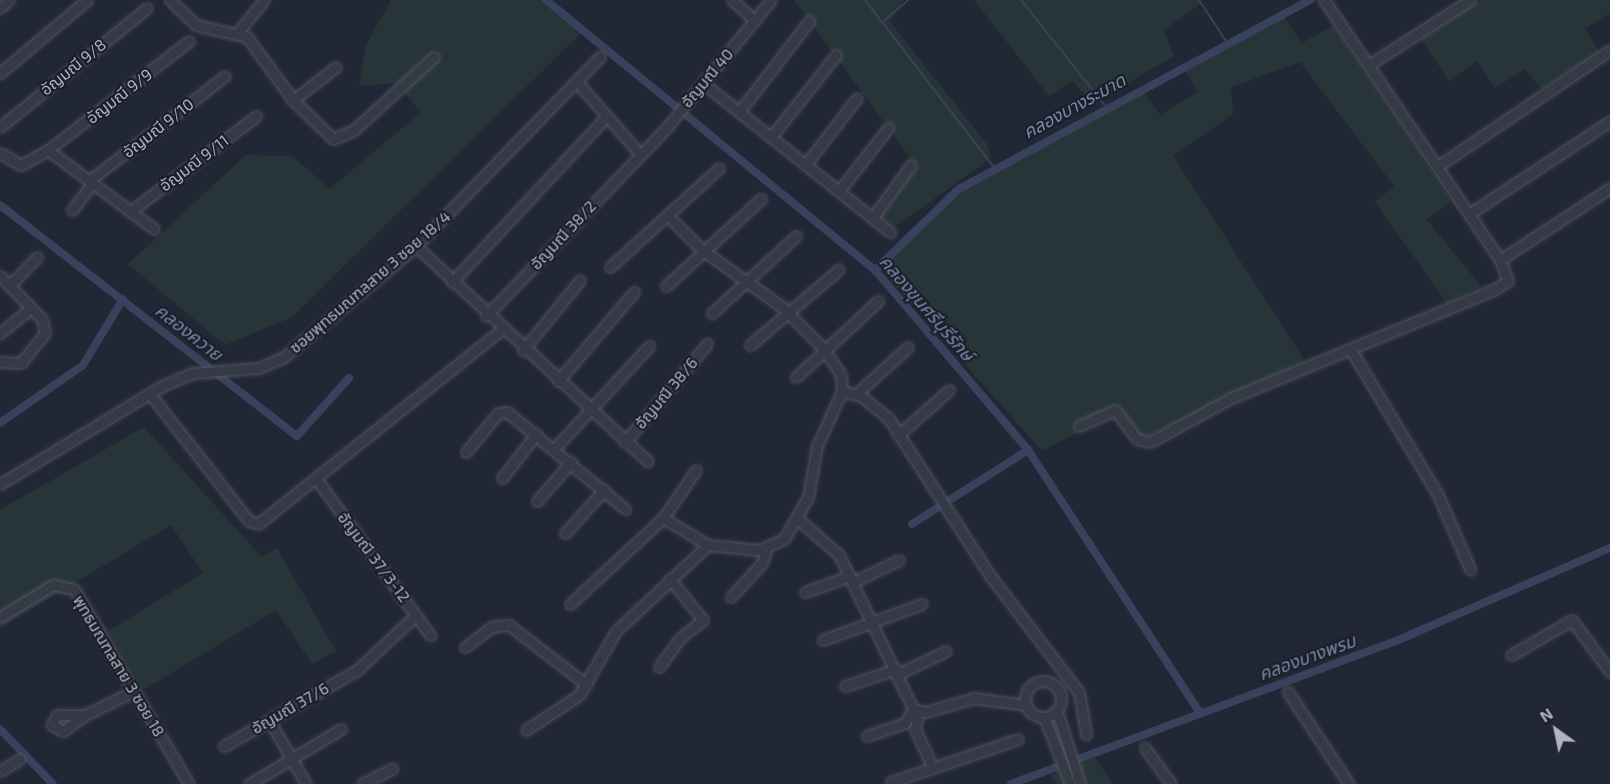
<!DOCTYPE html>
<meta charset="utf-8">
<style>
body{margin:0}
#map{position:relative;width:1610px;height:784px;overflow:hidden;background:#222735;font-family:"Exo 2","Noto Sans Thai",sans-serif}
div>[style]{position:absolute}
.green>*{inset:0;background:#273539}
.stream>*{height:2px;margin:-1px;padding:0 1px;transform-origin:1px;border-radius:1px;background:#39425d}
.canal>*{height:8px;margin:-4px;padding:0 4px;transform-origin:4px;border-radius:4px;background:#39425d}
.roads{filter:drop-shadow(0 0 2px #505460) drop-shadow(0 0 2px #505460)}
.minor>*{height:9px;margin:-4.5px;padding:0 4.5px;transform-origin:4.5px;border-radius:4.5px;background:#363946}
.minor>.ring{margin:-4.5px;padding:0;box-sizing:content-box;background:none;border:9px solid #363946;border-radius:50%}
span{translate:-50% -50%;white-space:nowrap;text-align:center;line-height:1.15;-webkit-text-stroke:4.5px #1b1f2a;paint-order:stroke}
.street-label{font-size:16px;color:#b0b4c2}
.water-label{font-size:18px;color:#7b86a8;font-style:italic}
.north{position:absolute;left:1526px;top:700px;width:60px;height:60px;-webkit-text-stroke:4px #1b1f2a;paint-order:stroke;rotate:327deg;font-size:16px;font-weight:700;line-height:24px;text-align:center;color:#b0b4c2}
.north::after{content:'';display:block;margin:auto;width:21px;height:27px;background:#b0b4c2;clip-path:polygon(50% 0,100% 100%,50% 72%,0 100%)}
</style>
<div id="map">
<div class="green">
<div style="clip-path:polygon(391px 0,542px 0,581px 33px,292px 317px,225px 345px,128px 264px,246px 155px,292px 156px,330px 189px,421px 112px,396px 83px,359px 86px,366px 45px)"></div>
<div style="clip-path:polygon(794px 0,904px 0,890px 22px,987px 144px,991px 158px,895px 227px,880px 216px,909px 156px)"></div>
<div style="clip-path:polygon(974px 0,1200px 0,1202px 3px,1164px 30px,1174px 56px,1094px 103px,1072px 81px,1049px 96px)"></div>
<div style="clip-path:polygon(1480px 0,1610px 0,1610px 13px,1585px 29px,1599px 52px,1541px 89px,1525px 69px,1495px 88px,1477px 61px,1449px 81px,1421px 39px)"></div>
<div style="clip-path:polygon(1284px 15px,1301px 44px,1333px 25px,1451px 202px,1426px 219px,1481px 286px,1447px 303px,1375px 202px,1394px 186px,1300px 62px,1231px 87px,1233px 114px,1173px 156px,1305px 361px,1148px 436px,1124px 431px,1111px 415px,1042px 451px,876px 264px,962px 192px,1143px 91px,1160px 115px,1198px 92px,1184px 68px)"></div>
<div style="clip-path:polygon(144px 427px,262px 557px,277px 548px,336px 651px,312px 664px,276px 610px,143px 690px,108px 631px,203px 573px,171px 525px,0 628px,0 510px)"></div>
<div style="clip-path:polygon(1094px 756px,1113px 784px,1057px 784px,1050px 775px)"></div>
</div>
<div class="stream">
<div style="left:865px;top:0;width:215px;rotate:52.4deg"></div>
<div style="left:1021px;top:0;width:138px;rotate:51.5deg"></div>
<div style="left:1199px;top:0;width:49px;rotate:56.6deg"></div>
<div style="left:884px;top:21px;width:32px;rotate:-41deg"></div>
</div>
<div class="canal">
<div style="left:546px;top:0;width:426px;rotate:39.4deg"></div>
<div style="left:875px;top:270px;width:236px;rotate:49.6deg"></div>
<div style="left:1028px;top:450px;width:314px;rotate:56.8deg"></div>
<div style="left:0;top:205px;width:376px;rotate:37.9deg"></div>
<div style="left:297px;top:436px;width:78px;rotate:-48.1deg"></div>
<div style="left:875px;top:270px;width:117px;rotate:-44deg"></div>
<div style="left:959px;top:189px;width:399px;rotate:-28.3deg"></div>
<div style="left:0;top:423px;width:101px;rotate:-34.9deg"></div>
<div style="left:83px;top:365px;width:77px;rotate:-58.8deg"></div>
<div style="left:912px;top:524px;width:138px;rotate:-32.5deg"></div>
<div style="left:0;top:729px;width:76px;rotate:46.1deg"></div>
<div style="left:1011px;top:784px;width:411px;rotate:-20.4deg"></div>
<div style="left:1396px;top:641px;width:233px;rotate:-23.5deg"></div>
</div>
<div class="roads">
<div class="minor">
<div style="left:170px;top:0;width:36px;rotate:44deg"></div>
<div style="left:196px;top:25px;width:52px;rotate:13.2deg"></div>
<div style="left:247px;top:37px;width:78px;rotate:53.9deg"></div>
<div style="left:293px;top:100px;width:56px;rotate:44.3deg"></div>
<div style="left:333px;top:139px;width:23px;rotate:-23deg"></div>
<div style="left:354px;top:130px;width:108px;rotate:-42.4deg"></div>
<div style="left:732px;top:0;width:30px;rotate:42deg"></div>
<div style="left:1324px;top:0;width:314px;rotate:55.9deg"></div>
<div style="left:0;top:8px;width:12px;rotate:-42deg"></div>
<div style="left:238px;top:32px;width:41px;rotate:-50.9deg"></div>
<div style="left:1370px;top:64px;width:119px;rotate:-32.6deg"></div>
<div style="left:0;top:73px;width:114px;rotate:-40deg"></div>
<div style="left:576px;top:81px;width:97px;rotate:48.8deg"></div>
<div style="left:704px;top:84px;width:238px;rotate:38.5deg"></div>
<div style="left:293px;top:100px;width:54px;rotate:-37.5deg"></div>
<div style="left:739px;top:112px;width:115px;rotate:-52.4deg"></div>
<div style="left:0;top:127px;width:189px;rotate:-39deg"></div>
<div style="left:771px;top:137px;width:105px;rotate:-51.6deg"></div>
<div style="left:48px;top:150px;width:178px;rotate:-37.7deg"></div>
<div style="left:0;top:153px;width:24px;rotate:30deg"></div>
<div style="left:21px;top:165px;width:31px;rotate:-29deg"></div>
<div style="left:48px;top:150px;width:132px;rotate:36.7deg"></div>
<div style="left:806px;top:164px;width:83px;rotate:-52.3deg"></div>
<div style="left:1438px;top:166px;width:207px;rotate:-34deg"></div>
<div style="left:90px;top:180px;width:170px;rotate:-37.6deg"></div>
<div style="left:839px;top:191px;width:80px;rotate:-52.1deg"></div>
<div style="left:72px;top:210px;width:34px;rotate:-53deg"></div>
<div style="left:131px;top:211px;width:157px;rotate:-37.2deg"></div>
<div style="left:1469px;top:214px;width:169px;rotate:-33.4deg"></div>
<div style="left:873px;top:217px;width:64px;rotate:-53.8deg"></div>
<div style="left:416px;top:246px;width:316px;rotate:42.9deg"></div>
<div style="left:610px;top:267px;width:147px;rotate:-42.2deg"></div>
<div style="left:0;top:276px;width:60px;rotate:45.7deg"></div>
<div style="left:42px;top:319px;width:14px;rotate:78deg"></div>
<div style="left:45px;top:333px;width:38px;rotate:129deg"></div>
<div style="left:21px;top:363px;width:21px;rotate:-177deg"></div>
<div style="left:452px;top:282px;width:227px;rotate:-47deg"></div>
<div style="left:9px;top:286px;width:40px;rotate:-46deg"></div>
<div style="left:666px;top:286px;width:129px;rotate:-42.5deg"></div>
<div style="left:712px;top:313px;width:114px;rotate:-42.5deg"></div>
<div style="left:486px;top:316px;width:262px;rotate:-46.2deg"></div>
<div style="left:667px;top:127px;width:164px;rotate:-50.7deg"></div>
<div style="left:0;top:333px;width:40px;rotate:-39deg"></div>
<div style="left:750px;top:345px;width:116px;rotate:-40.4deg"></div>
<div style="left:523px;top:350px;width:90px;rotate:-50.8deg"></div>
<div style="left:1351px;top:350px;width:169px;rotate:59deg"></div>
<div style="left:1438px;top:495px;width:81px;rotate:66.6deg"></div>
<div style="left:796px;top:377px;width:112px;rotate:-42.8deg"></div>
<div style="left:558px;top:381px;width:117px;rotate:-49.5deg"></div>
<div style="left:842px;top:391px;width:20px;rotate:15deg"></div>
<div style="left:861px;top:396px;width:36px;rotate:39deg"></div>
<div style="left:889px;top:419px;width:188px;rotate:57.2deg"></div>
<div style="left:991px;top:577px;width:145px;rotate:52.6deg"></div>
<div style="left:1079px;top:692px;width:43px;rotate:80.5deg"></div>
<div style="left:150px;top:394px;width:161px;rotate:52.1deg"></div>
<div style="left:249px;top:521px;width:9px;rotate:18deg"></div>
<div style="left:258px;top:524px;width:311px;rotate:-38.6deg"></div>
<div style="left:856px;top:394px;width:70px;rotate:-42.1deg"></div>
<div style="left:1079px;top:426px;width:39px;rotate:-24deg"></div>
<div style="left:1115px;top:410px;width:36px;rotate:53deg"></div>
<div style="left:1137px;top:439px;width:13px;rotate:13deg"></div>
<div style="left:1150px;top:442px;width:92px;rotate:-28.5deg"></div>
<div style="left:1231px;top:398px;width:286px;rotate:-22.4deg"></div>
<div style="left:1495px;top:289px;width:15px;rotate:-32deg"></div>
<div style="left:1508px;top:281px;width:22px;rotate:-111deg"></div>
<div style="left:1500px;top:260px;width:131px;rotate:-33.2deg"></div>
<div style="left:898px;top:435px;width:68px;rotate:-41.4deg"></div>
<div style="left:625px;top:442px;width:128px;rotate:-50.1deg"></div>
<div style="left:555px;top:448px;width:139px;rotate:-47.3deg"></div>
<div style="left:466px;top:452px;width:50px;rotate:-50.6deg"></div>
<div style="left:498px;top:413px;width:9px;rotate:-6deg"></div>
<div style="left:507px;top:412px;width:153px;rotate:39.4deg"></div>
<div style="left:502px;top:478px;width:56px;rotate:-52.3deg"></div>
<div style="left:317px;top:480px;width:192px;rotate:53.9deg"></div>
<div style="left:0;top:484px;width:189px;rotate:-31.2deg"></div>
<div style="left:162px;top:386px;width:34px;rotate:-23deg"></div>
<div style="left:193px;top:373px;width:66px;rotate:-4.3deg"></div>
<div style="left:259px;top:368px;width:27px;rotate:-24deg"></div>
<div style="left:284px;top:357px;width:172px;rotate:-40.1deg"></div>
<div style="left:416px;top:246px;width:264px;rotate:-45.8deg"></div>
<div style="left:537px;top:501px;width:52px;rotate:-48.9deg"></div>
<div style="left:663px;top:518px;width:52px;rotate:31deg"></div>
<div style="left:708px;top:545px;width:51px;rotate:5.6deg"></div>
<div style="left:759px;top:550px;width:27px;rotate:-24deg"></div>
<div style="left:784px;top:539px;width:48px;rotate:-60.3deg"></div>
<div style="left:808px;top:497px;width:52px;rotate:-80deg"></div>
<div style="left:817px;top:446px;width:60px;rotate:-65.6deg"></div>
<div style="left:842px;top:391px;width:16px;rotate:-94deg"></div>
<div style="left:841px;top:375px;width:32px;rotate:-124deg"></div>
<div style="left:823px;top:348px;width:58px;rotate:-135deg"></div>
<div style="left:782px;top:307px;width:100px;rotate:-144.4deg"></div>
<div style="left:701px;top:249px;width:48px;rotate:-135deg"></div>
<div style="left:799px;top:520px;width:53px;rotate:41.2deg"></div>
<div style="left:839px;top:555px;width:171px;rotate:64.3deg"></div>
<div style="left:913px;top:709px;width:12px;rotate:14deg"></div>
<div style="left:925px;top:712px;width:51px;rotate:-15.9deg"></div>
<div style="left:974px;top:698px;width:52px;rotate:7.7deg"></div>
<div style="left:565px;top:533px;width:58px;rotate:-47.8deg"></div>
<div style="left:853px;top:582px;width:51px;rotate:-25.6deg"></div>
<div style="left:805px;top:592px;width:48px;rotate:-19.6deg"></div>
<div style="left:731px;top:597px;width:46px;rotate:-47.6deg"></div>
<div style="left:762px;top:563px;width:16px;rotate:-72deg"></div>
<div style="left:570px;top:604px;width:127px;rotate:-42.8deg"></div>
<div style="left:663px;top:518px;width:58px;rotate:-55.5deg"></div>
<div style="left:0;top:617px;width:62px;rotate:-31.1deg"></div>
<div style="left:53px;top:585px;width:21px;rotate:11deg"></div>
<div style="left:74px;top:589px;width:226px;rotate:59.5deg"></div>
<div style="left:823px;top:640px;width:105px;rotate:-20deg"></div>
<div style="left:465px;top:647px;width:34px;rotate:-37deg"></div>
<div style="left:492px;top:627px;width:17px;rotate:-7deg"></div>
<div style="left:509px;top:625px;width:98px;rotate:37.6deg"></div>
<div style="left:1511px;top:655px;width:70px;rotate:-29.8deg"></div>
<div style="left:1572px;top:620px;width:64px;rotate:53.8deg"></div>
<div style="left:659px;top:667px;width:36px;rotate:-54deg"></div>
<div style="left:680px;top:638px;width:29px;rotate:-38deg"></div>
<div style="left:703px;top:620px;width:53px;rotate:-128.8deg"></div>
<div style="left:898px;top:674px;width:53px;rotate:-25.6deg"></div>
<div class="ring" style="left:1025px;top:681px;width:27px;height:27px"></div>
<div style="left:845px;top:686px;width:54px;rotate:-18.4deg"></div>
<div style="left:1288px;top:692px;width:110px;rotate:56.5deg"></div>
<div style="left:918px;top:711px;width:18px;rotate:99deg"></div>
<div style="left:915px;top:729px;width:43px;rotate:65.2deg"></div>
<div style="left:1057px;top:711px;width:77px;rotate:72.5deg"></div>
<div style="left:85px;top:715px;width:27px;rotate:144deg"></div>
<div style="left:63px;top:731px;width:13px;rotate:-151deg"></div>
<div style="left:52px;top:725px;width:11px;rotate:-63deg"></div>
<div style="left:57px;top:715px;width:28px"></div>
<div style="left:85px;top:715px;width:55px;rotate:-26.1deg"></div>
<div style="left:1044px;top:717px;width:72px;rotate:68.8deg"></div>
<div style="left:269px;top:720px;width:74px;rotate:60deg"></div>
<div style="left:526px;top:730px;width:64px;rotate:-33.4deg"></div>
<div style="left:579px;top:695px;width:74px;rotate:-60deg"></div>
<div style="left:616px;top:631px;width:126px;rotate:-43.1deg"></div>
<div style="left:867px;top:736px;width:40px;rotate:-18.9deg"></div>
<div style="left:905px;top:723px;width:16px;rotate:-60deg"></div>
<div style="left:224px;top:746px;width:153px;rotate:-29.7deg"></div>
<div style="left:357px;top:670px;width:81px;rotate:-43deg"></div>
<div style="left:1145px;top:748px;width:44px;rotate:54.2deg"></div>
<div style="left:0;top:771px;width:23px;rotate:-31deg"></div>
<div style="left:891px;top:782px;width:134px;rotate:-18.7deg"></div>
<div style="left:249px;top:784px;width:107px;rotate:-30.9deg"></div>
<div style="left:362px;top:784px;width:34px;rotate:-27deg"></div>
</div>
</div>
<div class="street-label">
<span style="left:73px;top:67px;rotate:-39deg">อัญมณี 9/8</span>
<span style="left:707px;top:78px;rotate:-50deg">อัญมณี 40</span>
<span style="left:119px;top:96px;rotate:-38deg">อัญมณี 9/9</span>
<span style="left:158px;top:128px;rotate:-38deg">อัญมณี 9/10</span>
<span style="left:194px;top:163px;rotate:-37deg">อัญมณี 9/11</span>
<span style="left:563px;top:235px;rotate:-47deg">อัญมณี 38/2</span>
<span style="left:370px;top:282px;rotate:-41deg">ซอยพุทธมณฑลสาย 3 ซอย 18/4</span>
<span style="left:666px;top:393px;rotate:-50deg">อัญมณี 38/6</span>
<span style="left:374px;top:557px;rotate:53deg">อัญมณี 37/3-12</span>
<span style="left:119px;top:666px;rotate:59deg">พุทธมณฑลสาย 3 ซอย 18</span>
<span style="left:290px;top:708px;rotate:-30deg">อัญมณี 37/6</span>
</div>
<div class="water-label">
<span style="left:1074px;top:106px;rotate:-29deg">คลองบางระมาด</span>
<span style="left:927px;top:308px;rotate:49deg">คลองขุนศรีบุรีรักษ์</span>
<span style="left:189px;top:332px;rotate:38deg">คลองควาย</span>
<span style="left:1307px;top:657px;rotate:-20deg">คลองบางพรม</span>
</div>
<div class="north">N</div>
</div>
